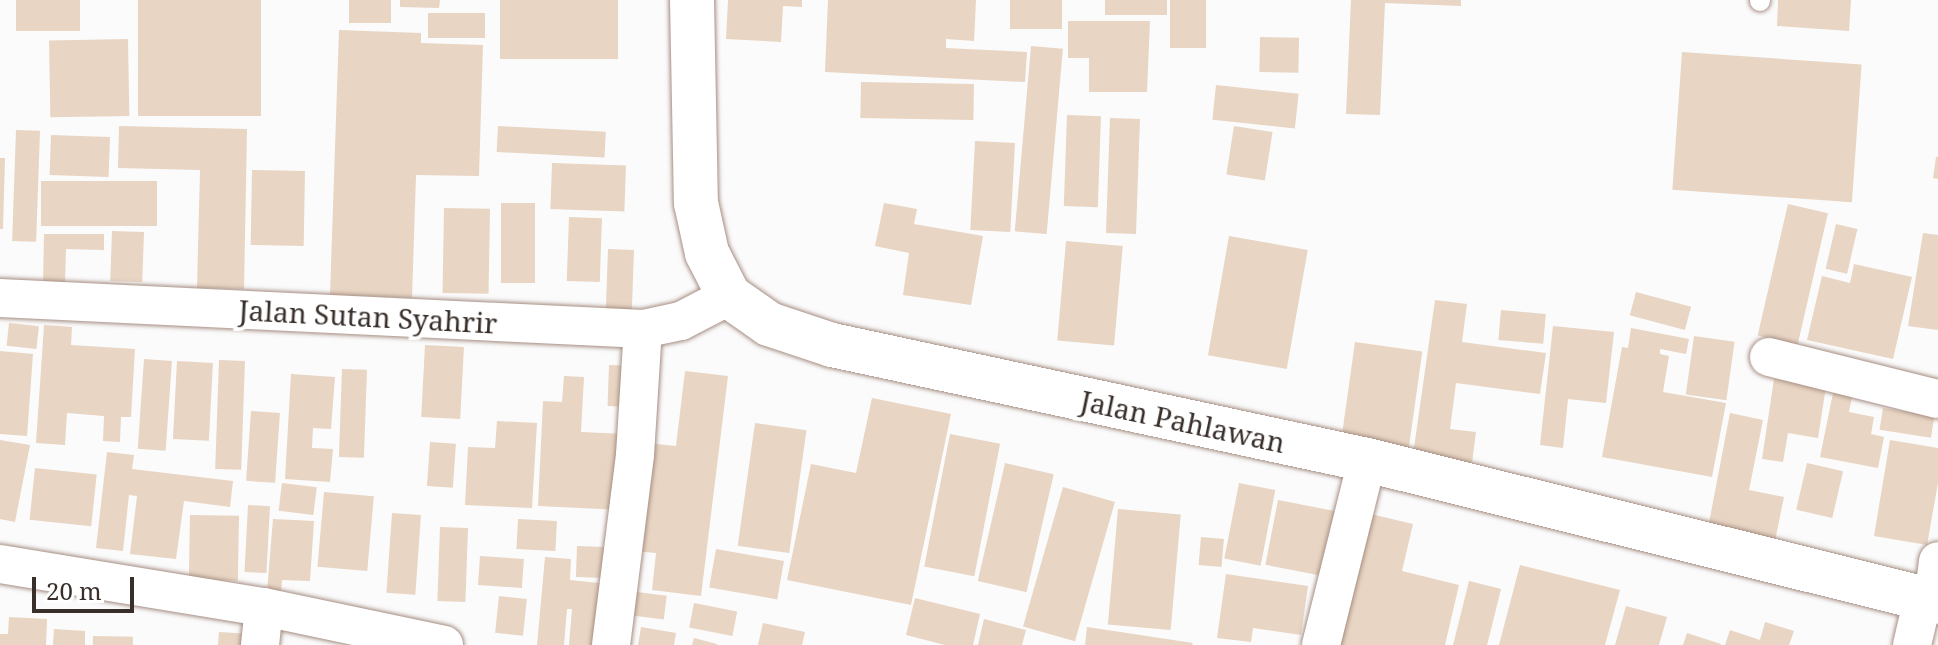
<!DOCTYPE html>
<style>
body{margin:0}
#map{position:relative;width:1938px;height:645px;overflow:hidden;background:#fbfbfb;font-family:"Noto Serif",serif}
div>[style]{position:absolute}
.building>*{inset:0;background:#e8d5c3;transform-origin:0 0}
.roads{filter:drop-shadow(0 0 2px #a68e83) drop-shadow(0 0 2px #a68e83)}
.service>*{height:20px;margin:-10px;padding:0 10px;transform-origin:10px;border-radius:10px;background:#fff}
.minor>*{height:38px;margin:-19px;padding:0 19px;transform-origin:19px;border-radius:19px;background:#fff}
.secondary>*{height:44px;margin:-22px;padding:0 22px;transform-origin:22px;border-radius:22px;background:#fff}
span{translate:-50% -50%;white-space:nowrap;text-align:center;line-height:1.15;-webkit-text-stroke:8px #fff;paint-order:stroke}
.street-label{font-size:28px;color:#382f2a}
.scale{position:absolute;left:32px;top:577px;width:102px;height:36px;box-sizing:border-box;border:4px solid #382f2a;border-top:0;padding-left:10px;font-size:24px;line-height:28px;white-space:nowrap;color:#382f2a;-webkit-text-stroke:6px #fff;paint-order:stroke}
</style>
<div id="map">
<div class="building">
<div style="left:16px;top:0;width:64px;height:31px"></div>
<div style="left:138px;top:0;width:123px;height:116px"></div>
<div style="left:349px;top:0;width:42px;height:23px"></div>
<div style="clip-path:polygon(400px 0,440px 0,439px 8px,400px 7px)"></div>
<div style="left:500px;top:0;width:118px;height:59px"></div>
<div style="clip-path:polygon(728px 0,802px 0,802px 7px,783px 6px,781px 42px,726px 39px)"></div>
<div style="clip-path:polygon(828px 0,976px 0,974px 41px,946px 39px,946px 48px,1027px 52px,1025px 82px,825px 72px)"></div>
<div style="left:1010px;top:0;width:52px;height:29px"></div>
<div style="left:1105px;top:0;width:62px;height:15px"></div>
<div style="left:1170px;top:0;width:36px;height:48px"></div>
<div style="clip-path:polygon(1351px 0,1461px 0,1461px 6px,1385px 3px,1380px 115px,1346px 114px)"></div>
<div style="clip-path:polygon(1778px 0,1851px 0,1849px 31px,1777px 26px)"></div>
<div style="left:428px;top:13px;width:57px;height:25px"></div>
<div style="clip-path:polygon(1068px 21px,1150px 21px,1147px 92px,1089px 92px,1089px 58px,1068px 58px)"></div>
<div style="clip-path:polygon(339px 30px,421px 33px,421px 43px,483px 45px,479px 176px,416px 175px,412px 298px,330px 295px)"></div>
<div style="left:1260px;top:37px;width:39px;height:35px;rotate:1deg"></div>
<div style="left:128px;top:39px;width:77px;height:79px;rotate:89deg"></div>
<div style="left:1031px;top:46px;width:32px;height:186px;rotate:5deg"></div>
<div style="left:1682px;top:52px;width:180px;height:138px;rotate:4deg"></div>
<div style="left:861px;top:82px;width:113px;height:36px;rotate:1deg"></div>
<div style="left:1216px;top:85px;width:83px;height:35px;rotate:6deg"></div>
<div style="left:1067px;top:115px;width:34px;height:91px;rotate:2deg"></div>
<div style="left:1110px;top:118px;width:30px;height:115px;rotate:2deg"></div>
<div style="clip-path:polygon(119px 126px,247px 129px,244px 289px,197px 288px,200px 170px,118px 168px)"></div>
<div style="left:498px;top:126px;width:108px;height:26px;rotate:3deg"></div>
<div style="left:1234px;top:126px;width:39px;height:49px;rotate:9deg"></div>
<div style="left:16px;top:130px;width:24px;height:111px;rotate:2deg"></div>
<div style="left:51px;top:135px;width:59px;height:40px;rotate:2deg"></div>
<div style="left:975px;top:141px;width:40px;height:89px;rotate:3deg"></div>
<div style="clip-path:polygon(1936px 157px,1938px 157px,1938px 179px,1933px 178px)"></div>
<div style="clip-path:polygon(0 158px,5px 158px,3px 229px,0 229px)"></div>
<div style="left:552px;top:163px;width:74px;height:46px;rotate:2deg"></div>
<div style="left:252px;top:170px;width:53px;height:75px;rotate:1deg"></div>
<div style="left:41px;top:181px;width:116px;height:45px"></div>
<div style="left:501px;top:203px;width:34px;height:80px"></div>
<div style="clip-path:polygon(884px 203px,917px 209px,914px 224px,983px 236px,971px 305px,903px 295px,909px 253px,875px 246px)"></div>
<div style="left:1788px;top:204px;width:41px;height:135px;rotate:13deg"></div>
<div style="left:444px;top:208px;width:46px;height:85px;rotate:1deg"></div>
<div style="left:569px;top:217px;width:33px;height:64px;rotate:2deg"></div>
<div style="left:1836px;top:224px;width:22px;height:46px;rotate:13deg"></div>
<div style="left:112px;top:231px;width:32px;height:50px;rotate:2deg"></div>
<div style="clip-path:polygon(1923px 233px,1938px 235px,1938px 330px,1908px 326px)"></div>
<div style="clip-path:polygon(44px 234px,104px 234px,104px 250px,66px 249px,65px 284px,43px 284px)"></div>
<div style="left:1229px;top:236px;width:80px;height:121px;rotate:10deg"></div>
<div style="left:1066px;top:241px;width:57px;height:100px;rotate:5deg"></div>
<div style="left:608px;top:249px;width:26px;height:61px;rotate:2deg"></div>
<div style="clip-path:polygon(1854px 264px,1912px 277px,1893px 359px,1807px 340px,1822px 276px,1850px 283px)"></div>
<div style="left:1636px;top:292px;width:57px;height:24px;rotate:15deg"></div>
<div style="clip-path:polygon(1435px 300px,1467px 304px,1462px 342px,1546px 353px,1540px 394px,1456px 383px,1450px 429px,1476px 432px,1472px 463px,1413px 455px)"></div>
<div style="left:1501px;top:310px;width:45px;height:30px;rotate:5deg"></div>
<div style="left:9px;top:323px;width:30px;height:23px;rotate:6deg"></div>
<div style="clip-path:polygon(44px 325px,72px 327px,71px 345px,135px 349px,131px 417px,121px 417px,120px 442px,103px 441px,104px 416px,67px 413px,65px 445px,36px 443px)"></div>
<div style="clip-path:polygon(1553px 326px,1614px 332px,1606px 403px,1568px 399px,1563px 448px,1540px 445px)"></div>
<div style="clip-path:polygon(1631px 328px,1689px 339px,1686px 354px,1660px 349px,1660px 354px,1669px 356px,1663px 392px,1726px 403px,1712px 477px,1602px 457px,1622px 347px,1628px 348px)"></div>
<div style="left:1694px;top:336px;width:41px;height:59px;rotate:8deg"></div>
<div style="left:1355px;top:342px;width:68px;height:102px;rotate:8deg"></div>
<div style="left:425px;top:345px;width:39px;height:72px;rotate:3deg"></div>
<div style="clip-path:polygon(0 351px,33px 354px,27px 436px,0 434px)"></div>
<div style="left:144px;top:359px;width:28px;height:90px;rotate:4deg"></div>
<div style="left:219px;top:360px;width:26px;height:109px;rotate:2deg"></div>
<div style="left:177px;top:361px;width:36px;height:78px;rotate:3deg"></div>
<div style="left:609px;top:365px;width:26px;height:41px;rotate:2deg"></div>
<div style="left:342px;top:369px;width:25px;height:88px;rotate:2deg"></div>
<div style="clip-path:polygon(685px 371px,728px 376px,701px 596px,652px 590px,656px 553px,634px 551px,647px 443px,676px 446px)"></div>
<div style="clip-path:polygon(291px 374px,335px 377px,331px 429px,313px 428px,312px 448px,333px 449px,330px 482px,285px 479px)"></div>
<div style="clip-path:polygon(564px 376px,584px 377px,581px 432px,625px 434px,622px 510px,538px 506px,543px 401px,562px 402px)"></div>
<div style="clip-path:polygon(1774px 379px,1826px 387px,1818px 438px,1788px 433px,1783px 462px,1762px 459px)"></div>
<div style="clip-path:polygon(1835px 383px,1854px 387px,1849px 412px,1874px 417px,1871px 434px,1884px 437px,1878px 468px,1820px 457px)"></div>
<div style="clip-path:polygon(872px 398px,951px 414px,911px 605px,787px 580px,811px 464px,856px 473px)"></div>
<div style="left:1883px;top:408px;width:52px;height:22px;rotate:9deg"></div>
<div style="left:251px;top:411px;width:29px;height:70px;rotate:4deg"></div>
<div style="clip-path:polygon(1730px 413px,1763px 420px,1749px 490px,1784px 497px,1775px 541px,1708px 528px)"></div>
<div style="clip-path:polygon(497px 421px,537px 423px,532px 508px,465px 505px,468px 447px,495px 448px)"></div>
<div style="left:755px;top:423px;width:52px;height:124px;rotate:8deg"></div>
<div style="left:950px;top:434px;width:51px;height:135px;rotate:11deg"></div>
<div style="clip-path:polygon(0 440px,30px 445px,15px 522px,0 519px)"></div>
<div style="clip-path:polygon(1890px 440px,1938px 448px,1938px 483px,1927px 545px,1874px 536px)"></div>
<div style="left:430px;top:442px;width:26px;height:44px;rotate:4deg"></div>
<div style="clip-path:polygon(107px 452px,134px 455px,132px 469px,233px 481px,230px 507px,184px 501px,176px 559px,130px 554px,137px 496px,129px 495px,123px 551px,96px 548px)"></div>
<div style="left:1005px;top:463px;width:50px;height:121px;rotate:13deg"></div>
<div style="left:1807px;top:463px;width:37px;height:48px;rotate:13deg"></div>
<div style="left:35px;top:468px;width:62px;height:52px;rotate:6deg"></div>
<div style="left:282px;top:483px;width:35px;height:28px;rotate:7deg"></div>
<div style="left:1239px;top:483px;width:37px;height:77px;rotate:11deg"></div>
<div style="left:1063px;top:487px;width:54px;height:145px;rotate:16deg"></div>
<div style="left:324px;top:492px;width:50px;height:75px;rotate:5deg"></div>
<div style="left:1278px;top:500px;width:60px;height:66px;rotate:11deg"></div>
<div style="left:248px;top:505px;width:22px;height:67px;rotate:3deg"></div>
<div style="left:1118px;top:509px;width:63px;height:116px;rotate:5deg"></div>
<div style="clip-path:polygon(1358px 511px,1413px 524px,1402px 571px,1459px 585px,1445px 645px,1327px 645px)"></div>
<div style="left:392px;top:513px;width:29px;height:80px;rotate:4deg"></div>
<div style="left:190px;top:515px;width:49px;height:65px;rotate:1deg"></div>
<div style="clip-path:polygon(273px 519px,314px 521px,310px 581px,282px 580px,281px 593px,267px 592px)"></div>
<div style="left:518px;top:519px;width:39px;height:30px;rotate:3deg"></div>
<div style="left:440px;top:527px;width:28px;height:74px;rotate:2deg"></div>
<div style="left:1201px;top:537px;width:23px;height:28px;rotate:5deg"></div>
<div style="left:577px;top:546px;width:29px;height:31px;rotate:2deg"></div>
<div style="left:716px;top:549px;width:69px;height:39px;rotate:10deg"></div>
<div style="left:480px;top:556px;width:44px;height:29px;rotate:4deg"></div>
<div style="clip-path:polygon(545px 557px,571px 559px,570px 580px,609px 584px,604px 645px,569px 645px,572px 609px,567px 609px,564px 645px,537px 645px)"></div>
<div style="clip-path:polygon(1520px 565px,1620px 590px,1605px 645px,1499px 645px)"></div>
<div style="clip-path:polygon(1226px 574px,1308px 586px,1301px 635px,1253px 628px,1251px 642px,1217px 638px)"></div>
<div style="left:1469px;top:581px;width:33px;height:66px;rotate:14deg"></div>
<div style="left:629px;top:591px;width:38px;height:24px;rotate:7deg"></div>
<div style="left:499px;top:596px;width:28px;height:37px;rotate:6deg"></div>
<div style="clip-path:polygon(915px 598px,980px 614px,973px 645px,945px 645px,906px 635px)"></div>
<div style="left:694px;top:603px;width:44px;height:25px;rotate:11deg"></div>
<div style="clip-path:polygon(1626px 606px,1667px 617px,1659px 645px,1615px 645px)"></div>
<div style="clip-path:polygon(9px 617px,47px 619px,46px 645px,0 645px,0 634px,8px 634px)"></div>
<div style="clip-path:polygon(984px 619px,1026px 630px,1022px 645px,978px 645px)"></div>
<div style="clip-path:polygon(1765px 622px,1794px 631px,1789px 645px,1725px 645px,1730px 630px,1760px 640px)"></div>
<div style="clip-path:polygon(763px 623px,805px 632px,802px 645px,758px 645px)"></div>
<div style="clip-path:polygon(641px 627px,676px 633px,674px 645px,638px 645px)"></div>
<div style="clip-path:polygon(1087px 627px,1193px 643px,1192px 645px,1085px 645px)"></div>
<div style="clip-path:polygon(54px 629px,85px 631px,85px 645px,53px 645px)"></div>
<div style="clip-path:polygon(219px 632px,250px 634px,249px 645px,218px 645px)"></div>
<div style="clip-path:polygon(1687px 633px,1721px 644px,1721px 645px,1683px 645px)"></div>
<div style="left:93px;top:636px;width:40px;height:9px;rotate:1deg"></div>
<div style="clip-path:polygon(694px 638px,717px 644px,717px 645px,692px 645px)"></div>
</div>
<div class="roads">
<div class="service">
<div style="left:1760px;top:1px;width:1px;rotate:-90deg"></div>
</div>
<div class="minor">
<div style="left:0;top:298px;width:644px;rotate:2.76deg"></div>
<div style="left:643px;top:329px;width:39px;rotate:-12deg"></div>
<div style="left:681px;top:321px;width:54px;rotate:-27.5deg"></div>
<div style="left:1769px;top:357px;width:174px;rotate:14deg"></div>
<div style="left:0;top:564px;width:267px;rotate:9.3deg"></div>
<div style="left:264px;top:607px;width:184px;rotate:11.9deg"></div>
<div style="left:1933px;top:601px;width:40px;rotate:-82.9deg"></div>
<div style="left:260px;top:645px;width:38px;rotate:-84deg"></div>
<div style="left:611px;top:645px;width:192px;rotate:-82.8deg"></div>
<div style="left:635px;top:455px;width:126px;rotate:-86.4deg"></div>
<div style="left:1321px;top:645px;width:191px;rotate:-76deg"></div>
<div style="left:1912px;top:645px;width:48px;rotate:-76.8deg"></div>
</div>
<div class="secondary">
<div style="left:692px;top:0;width:203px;rotate:88.9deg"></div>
<div style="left:696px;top:203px;width:51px;rotate:77.6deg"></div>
<div style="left:707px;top:253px;width:48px;rotate:62.9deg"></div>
<div style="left:729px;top:296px;width:49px;rotate:35deg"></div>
<div style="left:769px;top:324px;width:66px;rotate:18.4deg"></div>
<div style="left:832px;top:345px;width:547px;rotate:12.13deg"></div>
<div style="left:1367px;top:460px;width:588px;rotate:13.97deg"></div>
</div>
</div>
<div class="street-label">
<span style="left:368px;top:316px;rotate:3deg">Jalan Sutan Syahrir</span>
<span style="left:1183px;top:421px;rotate:12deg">Jalan Pahlawan</span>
</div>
<div class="scale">20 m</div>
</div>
